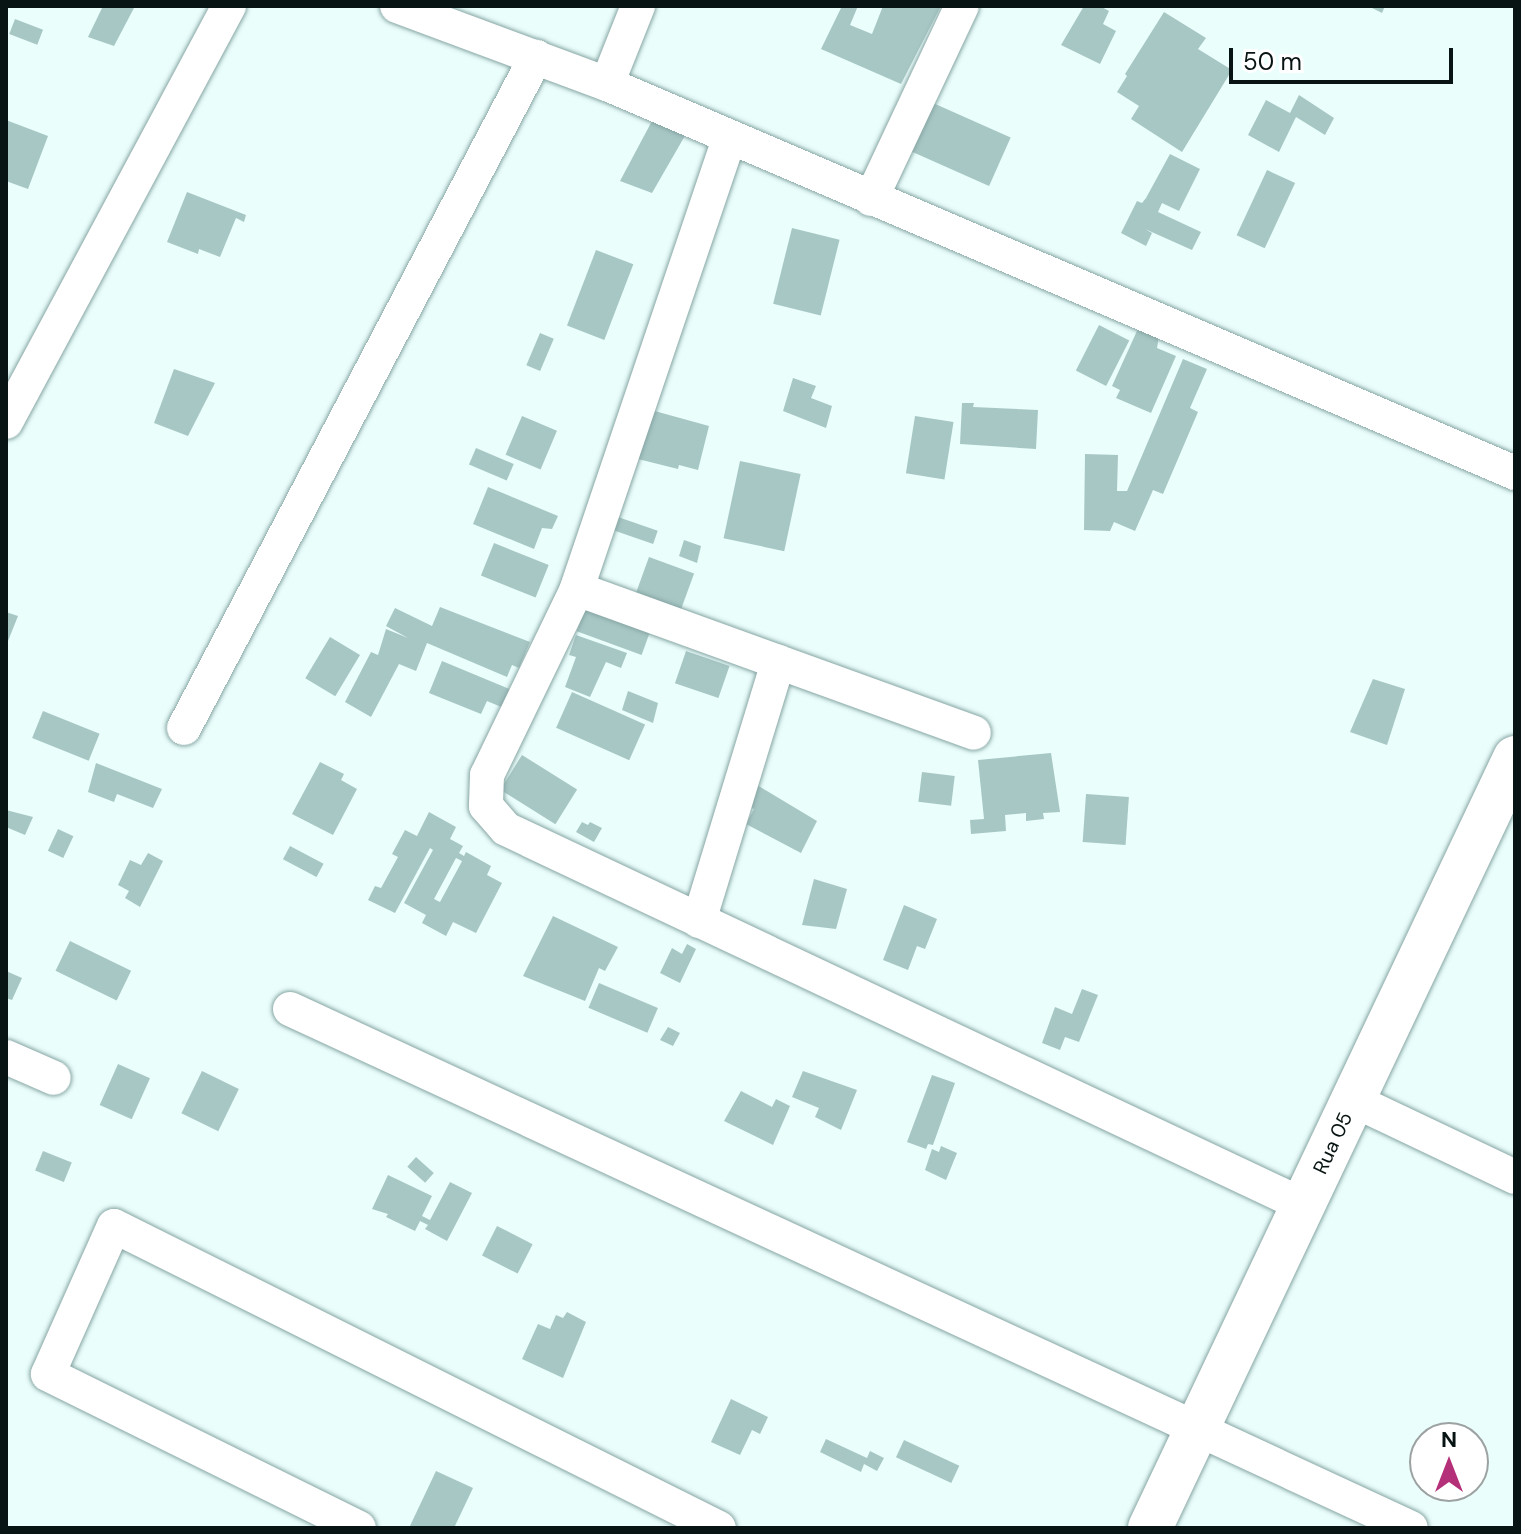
<!DOCTYPE html>
<style>
body{margin:0}
#map{position:relative;width:1521px;height:1534px;overflow:hidden;background:#eafefc;font-family:"DM Sans",sans-serif}
div>[style]{position:absolute}
.building>*{inset:0;background:#a7c7c5;transform-origin:0 0}
.roads{filter:drop-shadow(0 0 2px #86a5a3) drop-shadow(0 0 2px #86a5a3)}
.street>*{height:34px;margin:-17px;padding:0 17px;transform-origin:17px;border-radius:17px;background:#fff}
.secondary>*{height:44px;margin:-22px;padding:0 22px;transform-origin:22px;border-radius:22px;background:#fff}
span{translate:-50% -50%;white-space:nowrap;text-align:center;line-height:1.15;-webkit-text-stroke:7px #fff;paint-order:stroke}
.street-label{font-size:20px;color:#081413}
.frame{position:absolute;inset:0;border:8px solid #081413;pointer-events:none}
.north{position:absolute;left:1409px;top:1422px;width:80px;height:80px;box-sizing:border-box;background:#fff;border:2px solid #9ca1a1;border-radius:50%;rotate:0deg;font-size:22px;font-weight:700;line-height:32px;text-align:center;color:#081413}
.north::after{content:'';display:block;margin:auto;width:28px;height:36px;background:#b43179;clip-path:polygon(50% 0,100% 100%,50% 72%,0 100%)}
.scale{position:absolute;left:1229px;top:48px;width:224px;height:36px;box-sizing:border-box;border:4px solid #081413;border-top:0;padding-left:10px;font-size:24px;line-height:28px;white-space:nowrap;color:#081413;-webkit-text-stroke:6px #fff;paint-order:stroke}
</style>
<div id="map">
<div class="building">
<div style="clip-path:polygon(103px 6px,134px 8px,114px 46px,88px 37px)"></div>
<div style="clip-path:polygon(842px 6px,858px 6px,850px 25px,872px 34px,883px 6px,941px 6px,901px 84px,821px 49px)"></div>
<div style="clip-path:polygon(1084px 6px,1100px 6px,1109px 11px,1103px 24px,1116px 31px,1100px 64px,1061px 45px)"></div>
<div style="clip-path:polygon(1368px 6px,1385px 6px,1382px 13px)"></div>
<div style="clip-path:polygon(1164px 12px,1206px 38px,1198px 49px,1232px 70px,1182px 152px,1131px 119px,1139px 106px,1117px 92px,1127px 76px,1125px 74px)"></div>
<div style="left:15px;top:19px;width:30px;height:16px;rotate:21deg"></div>
<div style="clip-path:polygon(1299px 95px,1334px 118px,1325px 135px,1296px 117px,1279px 152px,1248px 135px,1266px 100px,1290px 113px)"></div>
<div style="left:933px;top:103px;width:85px;height:53px;rotate:24deg"></div>
<div style="clip-path:polygon(6px 120px,48px 136px,28px 189px,6px 181px)"></div>
<div style="clip-path:polygon(652px 121px,686px 134px,652px 193px,620px 181px)"></div>
<div style="clip-path:polygon(1170px 154px,1200px 169px,1179px 211px,1162px 203px,1158px 212px,1201px 232px,1192px 250px,1145px 229px,1152px 233px,1146px 246px,1121px 233px,1137px 201px,1142px 203px,1146px 198px)"></div>
<div style="left:1267px;top:170px;width:31px;height:72px;rotate:25deg"></div>
<div style="clip-path:polygon(187px 192px,246px 215px,244px 222px,236px 218px,220px 257px,199px 249px,198px 254px,167px 242px)"></div>
<div style="left:792px;top:228px;width:49px;height:78px;rotate:14deg"></div>
<div style="left:596px;top:250px;width:40px;height:81px;rotate:21deg"></div>
<div style="clip-path:polygon(1141px 322px,1160px 330px,1157px 348px,1176px 356px,1151px 413px,1116px 398px,1120px 390px,1112px 386px)"></div>
<div style="left:1099px;top:325px;width:34px;height:51px;rotate:27deg"></div>
<div style="left:540px;top:333px;width:15px;height:35px;rotate:23deg"></div>
<div style="clip-path:polygon(1183px 359px,1207px 369px,1190px 408px,1198px 412px,1163px 494px,1153px 490px,1135px 531px,1114px 522px,1110px 531px,1084px 530px,1085px 454px,1118px 455px,1117px 491px,1127px 491px)"></div>
<div style="clip-path:polygon(174px 369px,215px 383px,188px 436px,154px 423px)"></div>
<div style="clip-path:polygon(793px 378px,816px 386px,811px 398px,832px 406px,826px 428px,783px 411px)"></div>
<div style="clip-path:polygon(962px 403px,974px 403px,973px 407px,1038px 410px,1036px 449px,960px 444px)"></div>
<div style="clip-path:polygon(651px 410px,709px 426px,698px 470px,679px 465px,678px 469px,638px 459px)"></div>
<div style="left:522px;top:416px;width:38px;height:42px;rotate:23deg"></div>
<div style="left:915px;top:416px;width:39px;height:58px;rotate:9deg"></div>
<div style="left:476px;top:448px;width:41px;height:18px;rotate:23deg"></div>
<div style="left:740px;top:461px;width:62px;height:79px;rotate:12deg"></div>
<div style="clip-path:polygon(488px 487px,558px 516px,552px 529px,542px 528px,534px 549px,473px 524px)"></div>
<div style="left:618px;top:517px;width:42px;height:14px;rotate:19deg"></div>
<div style="clip-path:polygon(684px 540px,701px 546px,697px 563px,679px 556px)"></div>
<div style="left:494px;top:543px;width:59px;height:35px;rotate:22deg"></div>
<div style="left:649px;top:557px;width:48px;height:39px;rotate:20deg"></div>
<div style="left:586px;top:606px;width:69px;height:27px;rotate:20deg"></div>
<div style="clip-path:polygon(440px 607px,530px 642px,519px 668px,512px 665px,507px 677px,427px 643px,416px 671px,399px 664px,371px 717px,345px 702px,371px 652px,378px 655px,386px 629px,408px 638px,386px 626px,395px 608px,432px 626px)"></div>
<div style="clip-path:polygon(6px 612px,18px 616px,6px 646px)"></div>
<div style="clip-path:polygon(576px 635px,627px 653px,621px 668px,606px 662px,590px 697px,565px 687px,576px 657px,569px 655px)"></div>
<div style="left:330px;top:637px;width:35px;height:48px;rotate:31deg"></div>
<div style="left:686px;top:651px;width:46px;height:34px;rotate:19deg"></div>
<div style="clip-path:polygon(442px 661px,514px 691px,506px 709px,487px 701px,481px 714px,429px 693px)"></div>
<div style="clip-path:polygon(1373px 679px,1405px 689px,1387px 745px,1350px 732px)"></div>
<div style="clip-path:polygon(628px 691px,658px 703px,653px 723px,622px 710px)"></div>
<div style="left:572px;top:692px;width:80px;height:39px;rotate:24deg"></div>
<div style="left:43px;top:711px;width:61px;height:29px;rotate:22deg"></div>
<div style="clip-path:polygon(1051px 753px,1060px 812px,1043px 813px,1044px 819px,1026px 821px,1026px 813px,1005px 815px,1006px 831px,971px 834px,970px 820px,984px 819px,978px 760px)"></div>
<div style="left:522px;top:755px;width:65px;height:41px;rotate:32deg"></div>
<div style="clip-path:polygon(320px 762px,344px 774px,341px 780px,357px 789px,333px 835px,292px 814px)"></div>
<div style="clip-path:polygon(96px 763px,162px 789px,153px 808px,117px 794px,114px 802px,88px 792px)"></div>
<div style="left:922px;top:772px;width:33px;height:30px;rotate:7deg"></div>
<div style="clip-path:polygon(752px 782px,817px 821px,801px 853px,746px 824px,754px 809px,741px 803px)"></div>
<div style="left:1086px;top:794px;width:43px;height:48px;rotate:4deg"></div>
<div style="clip-path:polygon(6px 810px,33px 817px,25px 835px,6px 827px)"></div>
<div style="clip-path:polygon(evenodd,429px 812px,456px 827px,450px 839px,463px 846px,459px 853px,464px 856px,466px 852px,491px 866px,487px 875px,502px 883px,476px 933px,453px 922px,446px 936px,422px 923px,426px 915px,404px 903px,433px 850px,430px 848px,395px 913px,368px 900px,375px 886px,381px 888px,398px 857px,392px 854px,405px 830px,417px 836px,429px 812px,456px 858px,462px 861px,460px 865px,440px 902px,434px 899px,456px 858px)"></div>
<div style="clip-path:polygon(582px 822px,588px 825px,590px 822px,602px 828px,594px 842px,576px 832px)"></div>
<div style="left:58px;top:829px;width:17px;height:24px;rotate:25deg"></div>
<div style="left:290px;top:846px;width:38px;height:15px;rotate:28deg"></div>
<div style="clip-path:polygon(148px 853px,163px 861px,140px 907px,125px 898px,129px 891px,118px 885px,130px 860px,141px 865px)"></div>
<div style="clip-path:polygon(814px 879px,847px 889px,836px 929px,802px 925px)"></div>
<div style="clip-path:polygon(904px 905px,937px 919px,925px 949px,917px 946px,908px 970px,883px 960px)"></div>
<div style="clip-path:polygon(553px 916px,618px 947px,605px 971px,599px 968px,585px 1001px,523px 976px)"></div>
<div style="left:70px;top:941px;width:68px;height:33px;rotate:26deg"></div>
<div style="clip-path:polygon(687px 944px,696px 949px,680px 983px,660px 973px,672px 948px,682px 954px)"></div>
<div style="clip-path:polygon(6px 971px,22px 978px,12px 1000px,6px 998px)"></div>
<div style="left:599px;top:983px;width:64px;height:27px;rotate:23deg"></div>
<div style="clip-path:polygon(1082px 989px,1098px 995px,1079px 1042px,1065px 1037px,1060px 1050px,1042px 1043px,1055px 1007px,1072px 1014px)"></div>
<div style="clip-path:polygon(668px 1027px,680px 1033px,673px 1046px,660px 1040px)"></div>
<div style="left:118px;top:1064px;width:35px;height:45px;rotate:24deg"></div>
<div style="left:202px;top:1071px;width:41px;height:47px;rotate:26deg"></div>
<div style="clip-path:polygon(803px 1071px,857px 1090px,841px 1130px,815px 1117px,819px 1108px,792px 1097px)"></div>
<div style="clip-path:polygon(932px 1075px,955px 1083px,933px 1145px,928px 1144px,926px 1149px,907px 1142px)"></div>
<div style="clip-path:polygon(741px 1091px,772px 1107px,776px 1099px,790px 1106px,773px 1145px,724px 1121px)"></div>
<div style="clip-path:polygon(941px 1146px,957px 1153px,946px 1180px,925px 1170px,932px 1149px,939px 1152px)"></div>
<div style="left:43px;top:1151px;width:31px;height:21px;rotate:22deg"></div>
<div style="left:416px;top:1157px;width:24px;height:13px;rotate:42deg"></div>
<div style="clip-path:polygon(388px 1175px,432px 1196px,422px 1216px,430px 1220px,450px 1182px,472px 1193px,447px 1241px,425px 1229px,428px 1225px,420px 1221px,415px 1231px,386px 1217px,388px 1214px,372px 1209px)"></div>
<div style="left:497px;top:1226px;width:40px;height:33px;rotate:27deg"></div>
<div style="clip-path:polygon(567px 1312px,586px 1322px,563px 1378px,522px 1359px,538px 1324px,550px 1329px,556px 1315px,563px 1318px)"></div>
<div style="clip-path:polygon(731px 1399px,768px 1417px,760px 1434px,752px 1430px,740px 1455px,711px 1442px)"></div>
<div style="clip-path:polygon(826px 1439px,867px 1458px,870px 1451px,884px 1458px,877px 1471px,864px 1464px,861px 1472px,820px 1452px)"></div>
<div style="left:904px;top:1440px;width:61px;height:19px;rotate:25deg"></div>
<div style="clip-path:polygon(436px 1471px,473px 1488px,454px 1528px,409px 1528px)"></div>
</div>
<div class="roads">
<div class="street">
<div style="left:397px;top:6px;width:224px;rotate:20.4deg"></div>
<div style="left:607px;top:84px;width:988px;rotate:23.19deg"></div>
<div style="left:607px;top:84px;width:84px;rotate:-68.3deg"></div>
<div style="left:729px;top:139px;width:475px;rotate:108.7deg"></div>
<div style="left:577px;top:589px;width:207px;rotate:115.8deg"></div>
<div style="left:487px;top:775px;width:31px;rotate:92deg"></div>
<div style="left:486px;top:806px;width:30px;rotate:49deg"></div>
<div style="left:506px;top:829px;width:881px;rotate:25.26deg"></div>
<div style="left:871px;top:199px;width:213px;rotate:-64.8deg"></div>
<div style="left:6px;top:422px;width:472px;rotate:-61.8deg"></div>
<div style="left:577px;top:589px;width:422px;rotate:19.9deg"></div>
<div style="left:184px;top:728px;width:758px;rotate:-62.32deg"></div>
<div style="left:699px;top:921px;width:271px;rotate:-73deg"></div>
<div style="left:290px;top:1009px;width:1235px;rotate:24.84deg"></div>
<div style="left:6px;top:1057px;width:52px;rotate:23.6deg"></div>
<div style="left:1353px;top:1100px;width:179px;rotate:25.4deg"></div>
<div style="left:359px;top:1528px;width:347px;rotate:-153.7deg"></div>
<div style="left:48px;top:1374px;width:162px;rotate:-66deg"></div>
<div style="left:114px;top:1226px;width:676px;rotate:26.53deg"></div>
</div>
<div class="secondary">
<div style="left:1150px;top:1528px;width:852px;rotate:-64.64deg"></div>
</div>
</div>
<div class="street-label">
<span style="left:1333px;top:1143px;rotate:-65deg">Rua 05</span>
</div>
<div class="frame"></div>
<div class="north">N</div>
<div class="scale">50 m</div>
</div>
